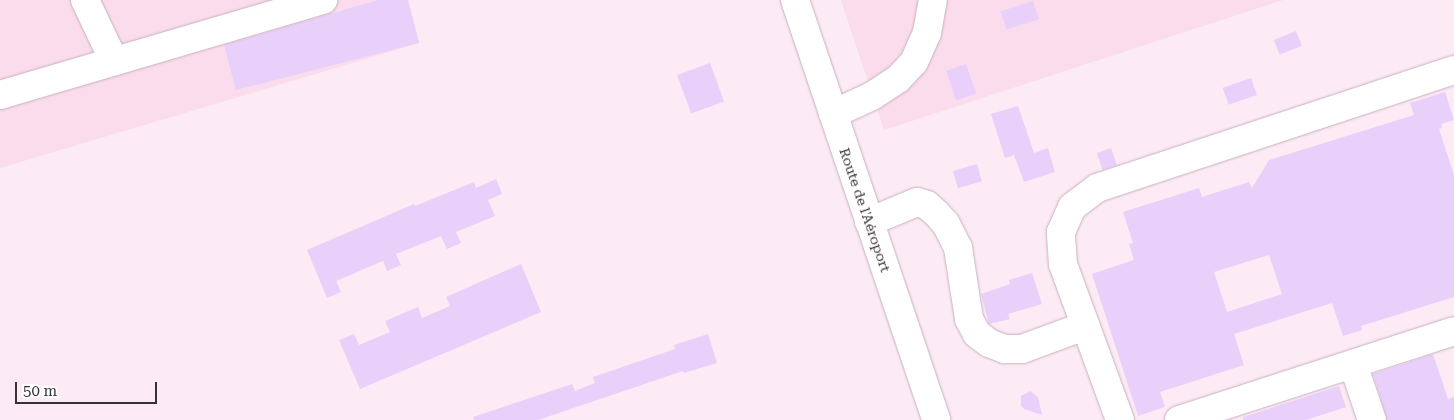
<!DOCTYPE html>
<meta charset="utf-8">
<style>
body{margin:0}
#map{position:relative;width:1454px;height:420px;overflow:hidden;background:#fceaf4;font-family:"Roboto Serif",serif}
div>[style]{position:absolute}
.built>*{inset:0;background:#fadcec}
.building>*{inset:0;background:#e9d0fa;transform-origin:0 0}
.roads{filter:drop-shadow(0 0 1px #c6b1bc) drop-shadow(0 0 1px #c6b1bc)}
.minor>*{height:28px;margin:-14px;padding:0 14px;transform-origin:14px;border-radius:14px;background:#fff}
span{translate:-50% -50%;white-space:nowrap;text-align:center;line-height:1.15;-webkit-text-stroke:5px #fff;paint-order:stroke}
.street-label{font-size:14px;color:#393135}
.scale{position:absolute;left:15px;top:382px;width:142px;height:22px;box-sizing:border-box;border:2px solid #393135;border-top:0;padding-left:6px;font-size:15px;line-height:18px;white-space:nowrap;color:#393135;-webkit-text-stroke:4px #fff;paint-order:stroke}
</style>
<div id="map">
<div class="built">
<div style="clip-path:polygon(0 0,408px 0,419px 43px,0 168px)"></div>
<div style="clip-path:polygon(841px 0,1283px 0,884px 130px)"></div>
</div>
<div class="building">
<div style="clip-path:polygon(378px 0,408px 0,419px 43px,236px 90px,224px 45px)"></div>
<div style="left:1033px;top:1px;width:19px;height:34px;rotate:72deg"></div>
<div style="left:1296px;top:31px;width:16px;height:24px;rotate:68deg"></div>
<div style="left:710px;top:63px;width:41px;height:35px;rotate:70deg"></div>
<div style="left:966px;top:64px;width:31px;height:21px;rotate:71deg"></div>
<div style="left:1251px;top:78px;width:18px;height:30px;rotate:71deg"></div>
<div style="clip-path:polygon(evenodd,1445px 92px,1454px 120px,1441px 124px,1442px 128px,1439px 129px,1454px 175px,1454px 297px,1361px 326px,1362px 330px,1343px 336px,1332px 303px,1234px 334px,1244px 365px,1160px 392px,1165px 407px,1138px 416px,1092px 274px,1134px 260px,1129px 244px,1133px 243px,1123px 212px,1199px 188px,1202px 197px,1249px 182px,1252px 188px,1269px 160px,1414px 115px,1410px 103px,1445px 92px,1269px 255px,1282px 294px,1227px 312px,1214px 272px,1269px 255px)"></div>
<div style="clip-path:polygon(1018px 106px,1034px 153px,1048px 148px,1055px 172px,1024px 182px,1014px 155px,1005px 158px,991px 114px)"></div>
<div style="left:1111px;top:148px;width:18px;height:15px;rotate:71deg"></div>
<div style="left:977px;top:164px;width:18px;height:25px;rotate:74deg"></div>
<div style="clip-path:polygon(496px 179px,502px 194px,488px 200px,495px 216px,456px 232px,461px 243px,447px 249px,441px 236px,396px 254px,401px 265px,387px 271px,383px 261px,336px 281px,341px 292px,327px 298px,307px 250px,414px 204px,415px 206px,474px 182px,476px 188px)"></div>
<div style="clip-path:polygon(521px 264px,541px 312px,360px 389px,339px 340px,354px 334px,359px 345px,390px 332px,385px 321px,418px 307px,422px 318px,450px 306px,446px 297px)"></div>
<div style="clip-path:polygon(1032px 273px,1042px 304px,1008px 314px,1010px 319px,989px 324px,981px 294px,1010px 284px,1009px 280px)"></div>
<div style="clip-path:polygon(708px 334px,717px 363px,684px 373px,683px 371px,538px 420px,474px 420px,473px 417px,572px 384px,575px 391px,595px 383px,593px 377px,675px 349px,674px 345px)"></div>
<div style="clip-path:polygon(1433px 354px,1448px 399px,1454px 397px,1454px 420px,1387px 420px,1373px 374px)"></div>
<div style="clip-path:polygon(1339px 386px,1346px 407px,1306px 420px,1243px 420px,1243px 417px)"></div>
<div style="clip-path:polygon(1030px 391px,1038px 397px,1042px 415px,1024px 409px,1021px 406px,1021px 396px)"></div>
</div>
<div class="roads">
<div class="minor">
<div style="left:85px;top:0;width:68px;rotate:64.6deg"></div>
<div style="left:795px;top:0;width:443px;rotate:71.4deg"></div>
<div style="left:0;top:95px;width:337px;rotate:-16.4deg"></div>
<div style="left:833px;top:114px;width:43px;rotate:-24.8deg"></div>
<div style="left:872px;top:96px;width:31px;rotate:-33deg"></div>
<div style="left:898px;top:79px;width:23px;rotate:-47deg"></div>
<div style="left:914px;top:62px;width:32px;rotate:-66deg"></div>
<div style="left:927px;top:33px;width:34px;rotate:-80deg"></div>
<div style="left:869px;top:222px;width:52px;rotate:-22.6deg"></div>
<div style="left:917px;top:202px;width:10px;rotate:17deg"></div>
<div style="left:927px;top:205px;width:13px;rotate:42deg"></div>
<div style="left:937px;top:214px;width:13px;rotate:48deg"></div>
<div style="left:946px;top:224px;width:27px;rotate:63deg"></div>
<div style="left:958px;top:248px;width:72px;rotate:81.2deg"></div>
<div style="left:969px;top:319px;width:17px;rotate:62deg"></div>
<div style="left:977px;top:334px;width:15px;rotate:37deg"></div>
<div style="left:989px;top:343px;width:17px;rotate:21deg"></div>
<div style="left:1005px;top:349px;width:17px"></div>
<div style="left:1022px;top:349px;width:67px;rotate:-20.1deg"></div>
<div style="left:1353px;top:364px;width:59px;rotate:71.3deg"></div>
<div style="left:1120px;top:420px;width:166px;rotate:-110.1deg"></div>
<div style="left:1063px;top:264px;width:32px;rotate:-94deg"></div>
<div style="left:1061px;top:232px;width:27px;rotate:-66deg"></div>
<div style="left:1072px;top:207px;width:31px;rotate:-37deg"></div>
<div style="left:1097px;top:188px;width:376px;rotate:-18.3deg"></div>
<div style="left:1179px;top:420px;width:289px;rotate:-17.9deg"></div>
</div>
</div>
<div class="street-label">
<span style="left:865px;top:210px;rotate:71deg">Route de l'Aéroport</span>
</div>
<div class="scale">50 m</div>
</div>
